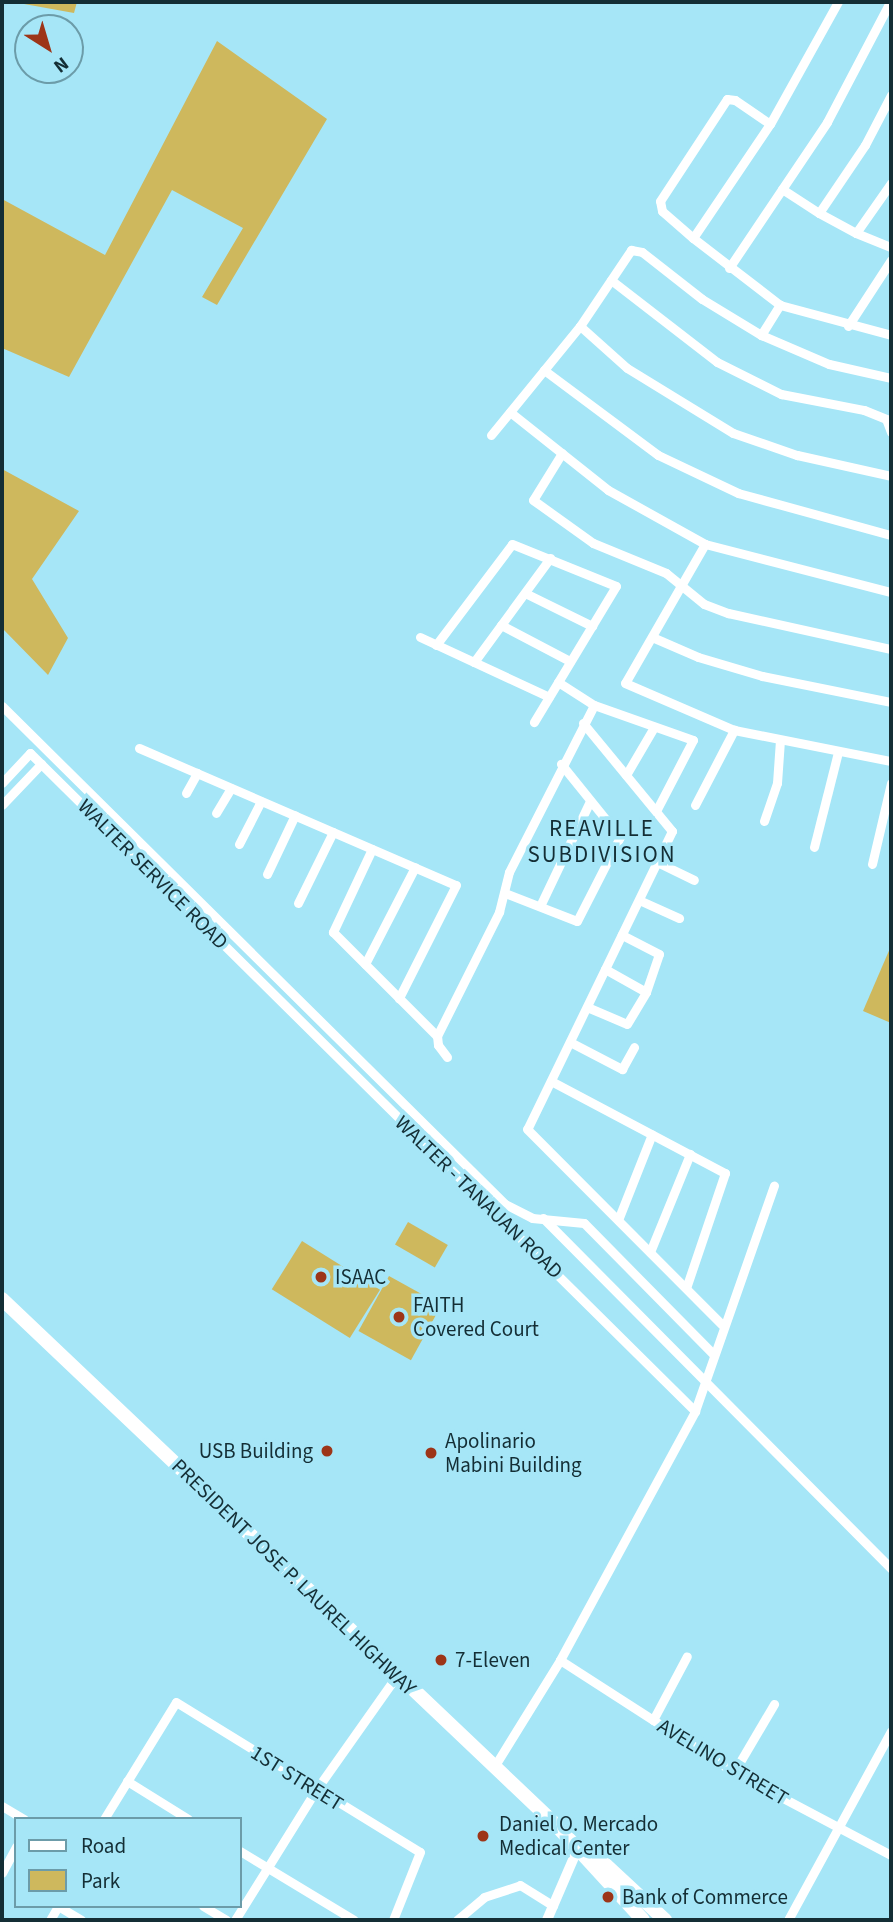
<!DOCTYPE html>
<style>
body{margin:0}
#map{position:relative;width:893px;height:1922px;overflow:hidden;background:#a6e6f7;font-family:"Source Sans 3",sans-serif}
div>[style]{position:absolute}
.green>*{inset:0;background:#ceb85d;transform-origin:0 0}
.minor>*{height:9px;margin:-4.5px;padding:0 4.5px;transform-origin:4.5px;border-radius:4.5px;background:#fff}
.tertiary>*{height:10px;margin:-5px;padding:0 5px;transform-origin:5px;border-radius:5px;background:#fff}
.trunk>*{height:14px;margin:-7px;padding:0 7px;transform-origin:7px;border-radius:7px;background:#fff}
.dots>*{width:19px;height:19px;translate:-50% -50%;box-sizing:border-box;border:4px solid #a6e6f7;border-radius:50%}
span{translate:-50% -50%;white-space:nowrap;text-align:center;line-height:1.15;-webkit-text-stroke:7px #a6e6f7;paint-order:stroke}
.street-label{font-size:21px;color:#142e35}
.poi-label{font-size:21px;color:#142e35}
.left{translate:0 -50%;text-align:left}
.right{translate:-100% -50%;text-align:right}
.neighbourhood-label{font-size:23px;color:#142e35;letter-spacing:2px}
.frame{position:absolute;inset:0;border:4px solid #142e35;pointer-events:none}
.legend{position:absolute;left:14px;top:1817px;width:228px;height:91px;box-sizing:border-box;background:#a6e6f7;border:2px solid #6c9ca9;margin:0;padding:9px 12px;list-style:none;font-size:21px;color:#142e35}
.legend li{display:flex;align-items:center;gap:14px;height:35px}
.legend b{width:35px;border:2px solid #6c9ca9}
.north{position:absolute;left:14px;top:14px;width:70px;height:70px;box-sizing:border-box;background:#a6e6f7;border:2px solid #6c9ca9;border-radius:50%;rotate:143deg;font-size:19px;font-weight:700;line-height:28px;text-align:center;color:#142e35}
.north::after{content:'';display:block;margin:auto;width:24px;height:32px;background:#9d3518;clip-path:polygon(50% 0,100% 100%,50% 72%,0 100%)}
</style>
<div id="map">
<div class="green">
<div style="clip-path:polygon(13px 2px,77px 2px,74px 13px)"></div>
<div style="clip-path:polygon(217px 41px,327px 119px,217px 305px,202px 297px,243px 228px,172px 190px,69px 377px,2px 348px,2px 199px,105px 255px)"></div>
<div style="clip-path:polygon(2px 469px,79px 511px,32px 579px,68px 638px,48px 675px,2px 628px)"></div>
<div style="clip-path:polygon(891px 946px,891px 1023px,863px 1011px)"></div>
<div style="left:408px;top:1222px;width:46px;height:26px;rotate:30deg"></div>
<div style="left:302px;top:1241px;width:92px;height:57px;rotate:32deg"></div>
<div style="left:389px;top:1276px;width:60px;height:63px;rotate:29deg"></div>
</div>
<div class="minor">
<div style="left:782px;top:189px;width:44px;rotate:33deg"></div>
<div style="left:819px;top:213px;width:82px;rotate:-55.9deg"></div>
<div style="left:865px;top:145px;width:56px;rotate:-62.5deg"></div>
<div style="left:819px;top:213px;width:42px;rotate:28.4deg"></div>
<div style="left:856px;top:233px;width:61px;rotate:-55deg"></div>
<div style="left:856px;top:233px;width:38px;rotate:22deg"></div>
<div style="left:693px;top:238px;width:41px;rotate:-138.9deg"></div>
<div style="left:662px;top:211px;width:10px;rotate:-101deg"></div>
<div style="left:660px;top:201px;width:122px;rotate:-56.7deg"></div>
<div style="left:727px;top:99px;width:8px;rotate:7deg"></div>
<div style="left:735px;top:100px;width:42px;rotate:34.4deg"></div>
<div style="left:729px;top:268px;width:176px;rotate:-56.1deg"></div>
<div style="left:827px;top:122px;width:136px;rotate:-62.3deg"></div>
<div style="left:611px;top:280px;width:134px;rotate:37.7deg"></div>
<div style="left:717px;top:362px;width:72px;rotate:26.6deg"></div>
<div style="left:781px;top:394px;width:85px;rotate:10.9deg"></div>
<div style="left:864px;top:410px;width:24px;rotate:22deg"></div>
<div style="left:886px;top:419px;width:14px;rotate:69deg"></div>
<div style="left:780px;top:305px;width:110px;rotate:-142.4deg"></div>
<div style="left:693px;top:238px;width:138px;rotate:-56deg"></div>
<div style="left:770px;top:124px;width:140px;rotate:-60.9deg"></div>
<div style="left:580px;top:326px;width:63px;rotate:41.8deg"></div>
<div style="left:627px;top:368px;width:124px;rotate:31.5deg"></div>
<div style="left:733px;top:433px;width:68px;rotate:19deg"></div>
<div style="left:797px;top:455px;width:96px;rotate:12.6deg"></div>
<div style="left:848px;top:326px;width:79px;rotate:-56.9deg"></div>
<div style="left:761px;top:335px;width:36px;rotate:-58deg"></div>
<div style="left:780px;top:305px;width:115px;rotate:15.1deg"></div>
<div style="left:544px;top:370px;width:142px;rotate:36.7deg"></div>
<div style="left:658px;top:455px;width:89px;rotate:25.4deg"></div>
<div style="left:738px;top:493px;width:159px;rotate:15.4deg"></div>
<div style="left:510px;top:412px;width:125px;rotate:38.5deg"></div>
<div style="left:608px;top:490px;width:111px;rotate:29.1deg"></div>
<div style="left:705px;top:544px;width:192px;rotate:14.5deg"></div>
<div style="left:491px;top:435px;width:141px;rotate:-50.8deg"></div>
<div style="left:580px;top:326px;width:92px;rotate:-56.1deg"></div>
<div style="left:631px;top:250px;width:11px;rotate:10deg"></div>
<div style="left:642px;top:252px;width:76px;rotate:38.1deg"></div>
<div style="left:702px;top:299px;width:69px;rotate:31.4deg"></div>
<div style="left:761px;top:335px;width:74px;rotate:23.1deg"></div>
<div style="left:829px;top:364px;width:64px;rotate:12.7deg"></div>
<div style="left:562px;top:453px;width:55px;rotate:121.7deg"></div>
<div style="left:533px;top:500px;width:74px;rotate:35.6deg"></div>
<div style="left:593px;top:543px;width:79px;rotate:22.3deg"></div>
<div style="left:666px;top:573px;width:49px;rotate:39.2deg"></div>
<div style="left:704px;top:604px;width:26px;rotate:21deg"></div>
<div style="left:728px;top:613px;width:167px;rotate:12.5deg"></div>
<div style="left:705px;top:544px;width:160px;rotate:119.9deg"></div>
<div style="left:625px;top:683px;width:119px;rotate:23.3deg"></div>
<div style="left:734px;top:730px;width:160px;rotate:11.2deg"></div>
<div style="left:525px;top:593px;width:75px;rotate:26.2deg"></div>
<div style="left:501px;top:625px;width:78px;rotate:27.6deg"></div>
<div style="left:420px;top:637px;width:142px;rotate:24.9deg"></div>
<div style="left:652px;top:637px;width:50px;rotate:23.5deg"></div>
<div style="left:698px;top:657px;width:67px;rotate:16.5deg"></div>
<div style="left:762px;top:676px;width:132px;rotate:11.4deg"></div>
<div style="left:436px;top:645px;width:126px;rotate:-53deg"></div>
<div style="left:512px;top:544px;width:112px;rotate:22deg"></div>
<div style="left:616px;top:586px;width:159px;rotate:121.1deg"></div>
<div style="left:474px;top:662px;width:129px;rotate:-53.8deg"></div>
<div style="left:558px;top:682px;width:43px;rotate:32.6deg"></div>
<div style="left:594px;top:705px;width:105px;rotate:19.5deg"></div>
<div style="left:693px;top:740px;width:80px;rotate:117.5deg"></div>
<div style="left:2px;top:706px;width:708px;rotate:44.71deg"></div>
<div style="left:505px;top:1204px;width:30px;rotate:27deg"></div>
<div style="left:532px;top:1218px;width:52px;rotate:5.5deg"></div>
<div style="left:584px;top:1223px;width:185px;rotate:45.4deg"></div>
<div style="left:583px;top:723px;width:140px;rotate:50.5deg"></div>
<div style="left:672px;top:831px;width:331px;rotate:115.9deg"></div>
<div style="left:527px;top:1129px;width:276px;rotate:45.1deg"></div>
<div style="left:139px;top:748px;width:345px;rotate:23.4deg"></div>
<div style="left:456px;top:885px;width:127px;rotate:116.8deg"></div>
<div style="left:626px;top:775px;width:56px;rotate:-59.7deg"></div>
<div style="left:2px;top:783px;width:41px;rotate:-47deg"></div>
<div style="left:30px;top:753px;width:936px;rotate:44.7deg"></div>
<div style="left:186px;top:793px;width:23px;rotate:-61deg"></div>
<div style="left:2px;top:805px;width:57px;rotate:-46.4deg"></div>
<div style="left:695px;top:805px;width:85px;rotate:-62.5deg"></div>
<div style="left:216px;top:813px;width:29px;rotate:-59deg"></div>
<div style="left:764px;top:821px;width:40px;rotate:-71.1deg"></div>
<div style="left:777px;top:783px;width:43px;rotate:-86deg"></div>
<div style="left:239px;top:844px;width:48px;rotate:-62.9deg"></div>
<div style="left:814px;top:847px;width:98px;rotate:-75.8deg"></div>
<div style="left:372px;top:849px;width:92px;rotate:115.2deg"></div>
<div style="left:333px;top:932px;width:147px;rotate:45deg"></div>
<div style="left:657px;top:862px;width:41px;rotate:25.9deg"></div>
<div style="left:872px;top:864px;width:83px;rotate:-76.8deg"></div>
<div style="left:267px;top:874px;width:65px;rotate:-64.6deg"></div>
<div style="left:505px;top:893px;width:77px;rotate:21.3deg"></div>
<div style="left:577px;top:921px;width:94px;rotate:-62.9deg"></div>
<div style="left:620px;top:837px;width:94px;rotate:-128.9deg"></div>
<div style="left:639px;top:900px;width:44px;rotate:24.2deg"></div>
<div style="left:298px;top:903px;width:79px;rotate:-63.8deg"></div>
<div style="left:540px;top:906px;width:116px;rotate:-64.5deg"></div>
<div style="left:365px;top:964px;width:109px;rotate:-62.7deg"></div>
<div style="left:605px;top:969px;width:47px;rotate:29.3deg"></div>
<div style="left:587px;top:1007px;width:43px;rotate:23deg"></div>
<div style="left:627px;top:1024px;width:37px;rotate:-59deg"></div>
<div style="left:646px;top:992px;width:40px;rotate:-71.1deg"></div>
<div style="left:659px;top:954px;width:42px;rotate:-152.8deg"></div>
<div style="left:570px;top:1042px;width:59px;rotate:27.4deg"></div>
<div style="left:622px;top:1069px;width:25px;rotate:-61deg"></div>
<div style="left:447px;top:1057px;width:15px;rotate:-127deg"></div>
<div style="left:438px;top:1045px;width:9px;rotate:-96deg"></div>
<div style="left:437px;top:1036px;width:139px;rotate:-63.4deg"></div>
<div style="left:499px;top:912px;width:41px;rotate:-76deg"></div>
<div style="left:509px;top:872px;width:187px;rotate:-63deg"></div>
<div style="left:551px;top:1081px;width:197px;rotate:27.9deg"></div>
<div style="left:725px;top:1173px;width:121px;rotate:108.7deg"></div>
<div style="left:543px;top:1218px;width:494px;rotate:45.2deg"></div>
<div style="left:618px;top:1220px;width:92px;rotate:-68.4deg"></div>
<div style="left:650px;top:1252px;width:106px;rotate:-67.8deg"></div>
<div style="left:560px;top:1660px;width:207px;rotate:32.8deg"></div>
<div style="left:734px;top:1772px;width:178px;rotate:27.9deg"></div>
<div style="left:653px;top:1720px;width:72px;rotate:-62deg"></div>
<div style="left:494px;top:1767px;width:126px;rotate:-58.3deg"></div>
<div style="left:560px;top:1660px;width:283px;rotate:-61.5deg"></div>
<div style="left:695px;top:1411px;width:239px;rotate:-70.7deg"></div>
<div style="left:734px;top:1772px;width:79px;rotate:-59.5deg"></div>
<div style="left:127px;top:1781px;width:72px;rotate:31.9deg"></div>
<div style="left:2px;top:1806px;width:26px;rotate:31deg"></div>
<div style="left:104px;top:1819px;width:137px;rotate:-58.4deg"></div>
<div style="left:176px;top:1702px;width:286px;rotate:31.6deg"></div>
<div style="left:420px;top:1852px;width:73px;rotate:111.7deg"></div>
<div style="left:240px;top:1851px;width:133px;rotate:31.2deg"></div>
<div style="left:2px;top:1873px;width:30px;rotate:-62deg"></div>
<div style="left:58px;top:1906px;width:27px;rotate:31deg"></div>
<div style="left:203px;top:1906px;width:27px;rotate:31deg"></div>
<div style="left:50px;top:1920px;width:16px;rotate:-60deg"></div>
<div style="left:235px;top:1920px;width:153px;rotate:-58.1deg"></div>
<div style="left:316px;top:1790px;width:141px;rotate:-54.8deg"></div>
<div style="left:457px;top:1920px;width:35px;rotate:-40deg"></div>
<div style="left:484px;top:1897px;width:38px;rotate:-18deg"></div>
<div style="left:520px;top:1885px;width:39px;rotate:32deg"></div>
<div style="left:788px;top:1920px;width:215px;rotate:-61.4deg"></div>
</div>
<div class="tertiary">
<div style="left:547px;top:1920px;width:78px;rotate:-66.7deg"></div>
</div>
<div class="trunk">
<div style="left:2px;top:1299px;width:763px;rotate:43.51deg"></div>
<div style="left:555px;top:1824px;width:130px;rotate:47.5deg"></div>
<div style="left:586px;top:1855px;width:22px;rotate:27deg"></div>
<div style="left:606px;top:1865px;width:81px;rotate:43deg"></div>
</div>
<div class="dots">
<div style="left:321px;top:1277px;background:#9d3518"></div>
<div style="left:399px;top:1317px;background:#9d3518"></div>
<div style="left:327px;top:1451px;background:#9d3518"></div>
<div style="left:431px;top:1453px;background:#9d3518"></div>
<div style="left:441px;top:1660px;background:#9d3518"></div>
<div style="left:483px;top:1836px;background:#9d3518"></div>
<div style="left:608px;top:1897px;background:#9d3518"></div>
</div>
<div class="street-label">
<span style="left:153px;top:874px;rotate:45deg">WALTER SERVICE ROAD</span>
<span style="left:479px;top:1197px;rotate:44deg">WALTER - TANAUAN ROAD</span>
<span style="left:294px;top:1577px;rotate:44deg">PRESIDENT JOSE P. LAUREL HIGHWAY</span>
<span style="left:723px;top:1762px;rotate:31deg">AVELINO STREET</span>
<span style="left:297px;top:1778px;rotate:32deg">1ST STREET</span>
</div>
<div class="poi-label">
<span class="left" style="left:335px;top:1277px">ISAAC</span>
<span class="left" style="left:413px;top:1317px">FAITH<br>Covered Court</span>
<span class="left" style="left:445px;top:1453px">Apolinario<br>Mabini Building</span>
<span class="right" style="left:313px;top:1451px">USB Building</span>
<span class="left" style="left:455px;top:1660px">7-Eleven</span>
<span class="left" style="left:499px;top:1836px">Daniel O. Mercado<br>Medical Center</span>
<span class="left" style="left:622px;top:1897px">Bank of Commerce</span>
</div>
<div class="neighbourhood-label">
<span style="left:602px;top:842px">REAVILLE<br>SUBDIVISION</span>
</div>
<div class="frame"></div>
<ul class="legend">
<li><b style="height:9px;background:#fff"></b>Road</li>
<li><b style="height:19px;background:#ceb85d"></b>Park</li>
</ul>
<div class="north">N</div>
</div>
